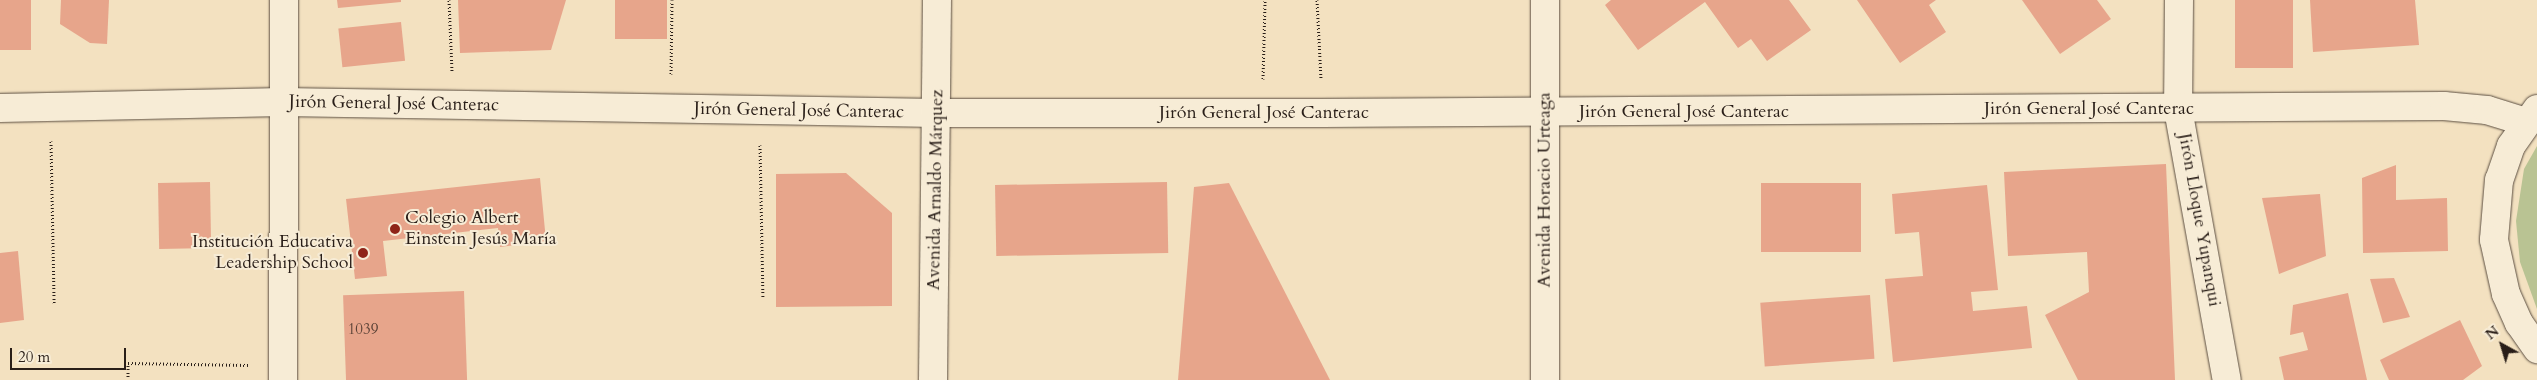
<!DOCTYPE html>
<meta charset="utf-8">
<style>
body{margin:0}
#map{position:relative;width:2537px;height:380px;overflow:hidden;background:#f3e1c0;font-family:Cardo,serif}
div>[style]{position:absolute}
.green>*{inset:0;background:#b9c393}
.building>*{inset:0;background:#e7a58b;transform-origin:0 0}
.path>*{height:3px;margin-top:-1.5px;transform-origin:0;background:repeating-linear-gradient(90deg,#291e18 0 1px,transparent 0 3.5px)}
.roads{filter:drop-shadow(0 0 1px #5c4f42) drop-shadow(0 0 1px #5c4f42)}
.street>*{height:28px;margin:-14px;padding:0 14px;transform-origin:14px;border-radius:14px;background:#f7ecd6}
.secondary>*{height:28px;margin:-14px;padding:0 14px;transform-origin:14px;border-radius:14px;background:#f7ecd6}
.dots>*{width:14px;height:14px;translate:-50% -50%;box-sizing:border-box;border:2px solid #f7ecd6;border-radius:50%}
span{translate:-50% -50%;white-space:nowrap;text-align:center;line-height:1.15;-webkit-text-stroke:4px #f7ecd6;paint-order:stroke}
.number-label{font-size:15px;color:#584035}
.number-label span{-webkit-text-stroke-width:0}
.street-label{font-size:18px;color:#291e18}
.poi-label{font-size:18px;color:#291e18}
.left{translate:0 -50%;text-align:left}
.right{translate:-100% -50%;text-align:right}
.north{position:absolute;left:2477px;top:320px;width:50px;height:50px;-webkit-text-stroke:4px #f7ecd6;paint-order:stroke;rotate:321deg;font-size:14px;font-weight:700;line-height:20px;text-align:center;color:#291e18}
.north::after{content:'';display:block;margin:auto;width:18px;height:22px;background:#291e18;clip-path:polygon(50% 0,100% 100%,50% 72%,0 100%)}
.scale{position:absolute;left:10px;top:348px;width:116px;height:22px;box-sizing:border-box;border:2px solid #291e18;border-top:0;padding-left:6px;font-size:15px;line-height:18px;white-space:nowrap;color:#291e18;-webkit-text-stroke:4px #f7ecd6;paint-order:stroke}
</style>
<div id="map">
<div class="green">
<div style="clip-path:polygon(2537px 146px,2537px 309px,2520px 262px,2516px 221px,2524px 169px)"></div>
</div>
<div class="building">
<div style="left:0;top:0;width:31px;height:50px"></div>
<div style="clip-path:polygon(61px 0,109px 0,107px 44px,90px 43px,60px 24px)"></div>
<div style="clip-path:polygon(337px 0,401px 0,401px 2px,338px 8px)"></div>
<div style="clip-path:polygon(458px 0,566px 0,551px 50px,460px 53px)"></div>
<div style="left:615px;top:0;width:52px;height:39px"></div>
<div style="clip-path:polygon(1611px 0,1789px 0,1811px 30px,1767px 61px,1751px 39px,1738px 48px,1705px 2px,1638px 50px,1605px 5px)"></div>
<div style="clip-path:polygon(1857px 0,1936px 0,1929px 5px,1946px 32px,1900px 63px)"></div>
<div style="clip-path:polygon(2022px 0,2097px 0,2111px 19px,2060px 54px)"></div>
<div style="left:2235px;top:0;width:58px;height:68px"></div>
<div style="clip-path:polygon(2310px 0,2415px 0,2419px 45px,2313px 52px)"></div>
<div style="left:401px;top:22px;width:39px;height:63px;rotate:84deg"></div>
<div style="clip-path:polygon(2166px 164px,2175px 380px,2078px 380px,2045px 315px,2089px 292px,2087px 252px,2008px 256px,2004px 172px)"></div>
<div style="clip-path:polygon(2396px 165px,2396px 200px,2447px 198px,2448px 251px,2363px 253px,2362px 178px)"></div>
<div style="clip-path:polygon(846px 173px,892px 213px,892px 306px,776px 307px,776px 174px)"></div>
<div style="clip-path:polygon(540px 178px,546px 241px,500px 247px,498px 228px,383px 241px,387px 276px,355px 279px,346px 199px)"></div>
<div style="left:210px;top:182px;width:66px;height:52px;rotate:89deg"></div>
<div style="left:1167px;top:182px;width:71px;height:172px;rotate:89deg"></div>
<div style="clip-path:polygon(1229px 183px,1330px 380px,1178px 380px,1194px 187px)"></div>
<div style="left:1861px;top:183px;width:69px;height:100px;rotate:90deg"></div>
<div style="clip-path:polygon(1987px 185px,1998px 290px,1971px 292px,1973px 311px,2027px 306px,2032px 348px,1893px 362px,1885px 279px,1923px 276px,1919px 232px,1895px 234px,1892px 194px)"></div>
<div style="clip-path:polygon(2320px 194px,2326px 256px,2279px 274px,2262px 198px)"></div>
<div style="clip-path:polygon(18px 251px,24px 320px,0 323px,0 253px)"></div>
<div style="clip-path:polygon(2394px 278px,2410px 317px,2383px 323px,2370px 279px)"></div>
<div style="left:464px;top:291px;width:89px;height:121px;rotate:88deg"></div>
<div style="clip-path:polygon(2348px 293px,2367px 380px,2284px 380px,2279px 357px,2308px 350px,2303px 332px,2290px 335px,2293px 305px)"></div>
<div style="left:1870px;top:295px;width:64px;height:110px;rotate:86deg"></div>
<div style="clip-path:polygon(2460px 320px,2482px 366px,2463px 380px,2389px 380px,2380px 360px)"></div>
</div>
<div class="path">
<div style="left:449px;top:0;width:72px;rotate:87.6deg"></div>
<div style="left:1317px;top:0;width:79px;rotate:87.1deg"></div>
<div style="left:671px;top:74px;width:74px;rotate:-89.2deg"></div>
<div style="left:1263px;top:79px;width:79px;rotate:-88.5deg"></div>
<div style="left:51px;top:141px;width:162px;rotate:88.9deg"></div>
<div style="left:760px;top:145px;width:152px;rotate:88.9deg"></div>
<div style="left:128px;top:380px;width:17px;rotate:-90deg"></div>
<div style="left:128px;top:363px;width:120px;rotate:1deg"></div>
</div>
<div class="roads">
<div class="street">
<div style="left:2179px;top:0;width:109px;rotate:90.5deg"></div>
<div style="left:2178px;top:109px;width:275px;rotate:79.8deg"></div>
<div style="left:0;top:108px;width:283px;rotate:-1.2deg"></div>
<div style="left:283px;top:102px;width:654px;rotate:0.96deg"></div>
<div style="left:937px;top:113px;width:385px"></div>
<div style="left:1322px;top:113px;width:1122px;rotate:-0.36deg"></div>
<div style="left:2444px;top:106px;width:43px;rotate:5.3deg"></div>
<div style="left:2487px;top:110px;width:41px;rotate:17.1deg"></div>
</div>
<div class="secondary">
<div style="left:2537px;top:109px;width:45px;rotate:125.1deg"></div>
<div style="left:2511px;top:146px;width:36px;rotate:109deg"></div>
<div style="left:2499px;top:180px;width:60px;rotate:94.8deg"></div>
<div style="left:2494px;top:240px;width:55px;rotate:77.5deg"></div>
<div style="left:2506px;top:294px;width:32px;rotate:66deg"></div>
<div style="left:2519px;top:323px;width:32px;rotate:55deg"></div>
<div style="left:283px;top:380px;width:380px;rotate:-89.8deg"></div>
<div style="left:933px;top:380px;width:380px;rotate:-89.4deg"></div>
<div style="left:1545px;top:380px;width:380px;rotate:-90deg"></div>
</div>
</div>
<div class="dots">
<div style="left:395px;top:229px;background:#8f2418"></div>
<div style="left:363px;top:253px;background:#8f2418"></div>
</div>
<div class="number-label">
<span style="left:363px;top:330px">1039</span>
</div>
<div class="street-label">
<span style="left:394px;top:104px;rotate:1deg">Jirón General José Canterac</span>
<span style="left:2089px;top:109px">Jirón General José Canterac</span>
<span style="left:799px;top:111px;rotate:1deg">Jirón General José Canterac</span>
<span style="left:1684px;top:112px">Jirón General José Canterac</span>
<span style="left:1264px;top:113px">Jirón General José Canterac</span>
<span style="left:936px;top:190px;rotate:-89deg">Avenida Arnaldo Márquez</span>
<span style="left:1545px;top:190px;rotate:-90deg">Avenida Horacio Urteaga</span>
<span style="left:2199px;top:220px;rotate:80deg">Jirón Lloque Yupanqui</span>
</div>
<div class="poi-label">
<span class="left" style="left:405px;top:229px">Colegio Albert<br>Einstein Jesús María</span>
<span class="right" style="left:353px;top:253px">Institución Educativa<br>Leadership School</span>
</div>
<div class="north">N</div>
<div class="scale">20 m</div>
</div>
